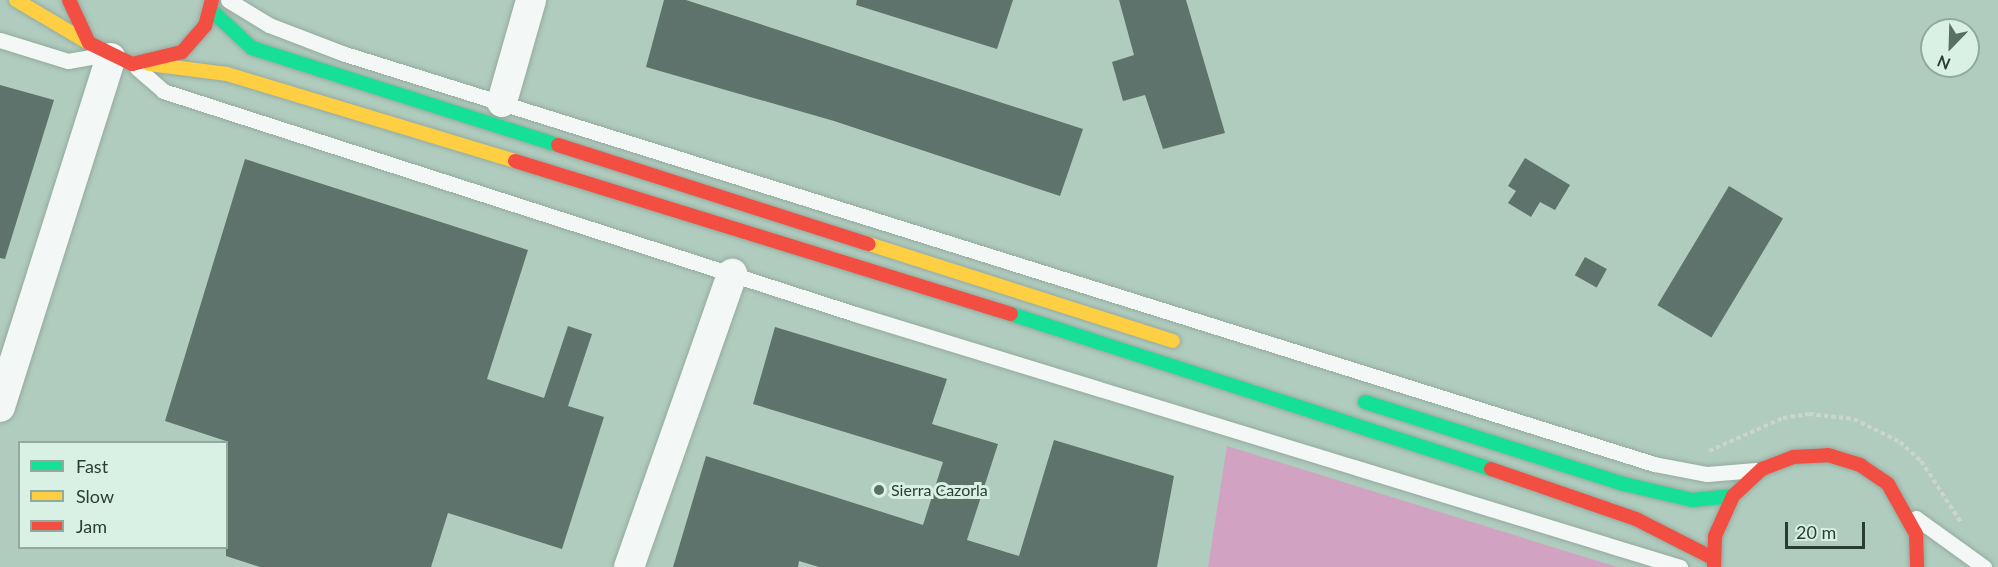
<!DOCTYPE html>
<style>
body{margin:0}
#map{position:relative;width:1998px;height:567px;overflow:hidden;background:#b0ccbe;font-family:Lato,sans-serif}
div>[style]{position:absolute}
.green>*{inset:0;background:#d1a2c2}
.building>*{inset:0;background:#5d736c;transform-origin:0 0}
.path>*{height:4px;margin-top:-2px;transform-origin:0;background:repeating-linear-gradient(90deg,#cbd4d0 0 4.5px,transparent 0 7.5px)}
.roads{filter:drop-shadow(0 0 2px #94aa9f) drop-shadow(0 0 2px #94aa9f)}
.lane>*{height:15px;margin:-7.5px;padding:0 7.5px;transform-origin:7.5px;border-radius:7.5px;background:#f3f7f5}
.street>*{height:30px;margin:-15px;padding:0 15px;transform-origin:15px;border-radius:15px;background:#f3f7f5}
.fast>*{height:14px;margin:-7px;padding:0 7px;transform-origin:7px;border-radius:7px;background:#16e098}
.slow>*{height:14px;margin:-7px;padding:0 7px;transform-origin:7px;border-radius:7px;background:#ffcf43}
.jam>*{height:14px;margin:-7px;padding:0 7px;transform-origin:7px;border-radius:7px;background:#f24e42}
.dots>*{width:16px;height:16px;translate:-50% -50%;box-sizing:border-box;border:3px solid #d8f1e4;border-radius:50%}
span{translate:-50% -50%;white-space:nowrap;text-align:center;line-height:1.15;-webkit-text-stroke:6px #d8f1e4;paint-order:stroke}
.poi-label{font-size:16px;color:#293e33}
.left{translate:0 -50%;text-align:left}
.legend{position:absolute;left:18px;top:441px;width:210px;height:108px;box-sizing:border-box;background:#d8f1e4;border:2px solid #92a99d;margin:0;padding:8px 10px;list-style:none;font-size:18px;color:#293e33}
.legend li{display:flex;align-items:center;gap:12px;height:30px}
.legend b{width:30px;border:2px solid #92a99d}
.north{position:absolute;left:1920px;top:18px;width:60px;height:60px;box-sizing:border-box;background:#d8f1e4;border:2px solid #92a99d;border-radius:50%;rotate:203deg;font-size:16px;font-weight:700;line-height:24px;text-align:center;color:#293e33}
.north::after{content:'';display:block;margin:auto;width:21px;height:27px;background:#587064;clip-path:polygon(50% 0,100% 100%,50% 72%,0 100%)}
.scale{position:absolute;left:1785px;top:522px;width:80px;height:27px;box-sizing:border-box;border:3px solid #293e33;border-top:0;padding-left:8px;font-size:18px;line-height:21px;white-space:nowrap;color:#293e33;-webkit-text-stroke:4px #d8f1e4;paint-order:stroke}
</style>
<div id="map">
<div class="green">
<div style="clip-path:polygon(1227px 446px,1617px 567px,1208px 567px)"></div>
</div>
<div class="building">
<div style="clip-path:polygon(664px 0,686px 0,1083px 129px,1060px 196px,834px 121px,646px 67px)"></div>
<div style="clip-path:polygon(857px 0,1013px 0,997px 49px,856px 5px)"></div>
<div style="clip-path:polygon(1119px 0,1186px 0,1225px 133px,1163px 149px,1145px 95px,1123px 101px,1112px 62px,1134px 55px)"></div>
<div style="clip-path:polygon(0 85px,54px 100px,5px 259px,0 258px)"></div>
<div style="clip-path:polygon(1525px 158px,1570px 185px,1555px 210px,1540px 202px,1531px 217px,1508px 203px,1516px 191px,1508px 186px)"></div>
<div style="clip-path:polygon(245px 159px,528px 250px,487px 379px,544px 398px,568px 326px,592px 334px,568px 406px,604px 417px,562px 549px,448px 513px,431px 567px,260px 567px,226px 556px,226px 441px,165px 421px)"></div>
<div style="left:1729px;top:186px;width:63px;height:139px;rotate:31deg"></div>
<div style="left:1585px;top:257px;width:25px;height:21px;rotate:29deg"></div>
<div style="clip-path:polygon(775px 327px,947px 379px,932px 424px,998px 444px,967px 540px,1019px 556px,1054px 440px,1174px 476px,1157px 567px,819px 567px,799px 561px,798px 567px,673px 567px,706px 456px,923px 525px,943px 462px,753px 404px)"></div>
</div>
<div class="path">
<div style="left:1709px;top:451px;width:81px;rotate:-24deg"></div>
<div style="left:1783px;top:418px;width:26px;rotate:-9deg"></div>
<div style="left:1809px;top:414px;width:45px;rotate:6.3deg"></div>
<div style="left:1854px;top:419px;width:51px;rotate:26.6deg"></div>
<div style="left:1900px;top:442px;width:28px;rotate:42deg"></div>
<div style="left:1921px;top:461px;width:75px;rotate:56.9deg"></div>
</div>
<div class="roads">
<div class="lane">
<div style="left:228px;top:0;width:48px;rotate:31.4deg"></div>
<div style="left:269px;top:25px;width:81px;rotate:20.9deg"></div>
<div style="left:345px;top:54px;width:1372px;rotate:17.39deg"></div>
<div style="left:1654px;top:464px;width:54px;rotate:10.7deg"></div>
<div style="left:1707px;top:474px;width:49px;rotate:-4.7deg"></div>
<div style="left:0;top:40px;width:71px;rotate:17.2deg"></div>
<div style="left:68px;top:61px;width:34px;rotate:-10deg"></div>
<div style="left:137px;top:68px;width:35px;rotate:41deg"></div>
<div style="left:163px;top:91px;width:727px;rotate:17.86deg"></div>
<div style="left:855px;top:314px;width:863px;rotate:17.05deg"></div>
<div style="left:1916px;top:518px;width:84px;rotate:35.8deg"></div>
</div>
<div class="street">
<div style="left:502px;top:102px;width:106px;rotate:-74.1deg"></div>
<div style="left:0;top:407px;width:366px;rotate:-72.4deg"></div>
<div style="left:629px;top:567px;width:311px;rotate:-70.6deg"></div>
</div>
<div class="fast">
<div style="left:211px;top:10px;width:56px;rotate:42.8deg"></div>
<div style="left:252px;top:48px;width:321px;rotate:17.6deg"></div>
<div style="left:1011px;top:314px;width:504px;rotate:17.9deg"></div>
<div style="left:1365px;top:402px;width:272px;rotate:17.6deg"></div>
<div style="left:1624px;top:484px;width:70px;rotate:13.2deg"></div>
<div style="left:1692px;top:500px;width:41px;rotate:-5.6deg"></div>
</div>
<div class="slow">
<div style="left:16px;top:0;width:82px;rotate:30.6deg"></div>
<div style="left:149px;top:64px;width:79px;rotate:7.3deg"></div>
<div style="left:227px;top:74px;width:301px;rotate:16.8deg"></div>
<div style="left:869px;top:244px;width:319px;rotate:17.7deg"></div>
</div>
<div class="jam">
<div style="left:69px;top:0;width:47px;rotate:65.1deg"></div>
<div style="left:89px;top:43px;width:48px;rotate:26deg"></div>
<div style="left:132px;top:64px;width:51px;rotate:-13.5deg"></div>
<div style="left:182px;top:52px;width:35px;rotate:-49deg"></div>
<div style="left:205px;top:26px;width:27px;rotate:-75deg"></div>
<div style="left:558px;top:145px;width:326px;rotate:17.7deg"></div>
<div style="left:515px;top:161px;width:519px;rotate:17.14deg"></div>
<div style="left:1491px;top:469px;width:153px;rotate:19deg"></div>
<div style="left:1636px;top:519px;width:86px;rotate:26.9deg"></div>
<div style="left:1714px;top:567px;width:31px;rotate:-88deg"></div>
<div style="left:1715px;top:536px;width:44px;rotate:-65.8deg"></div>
<div style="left:1733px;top:496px;width:40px;rotate:-43deg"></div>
<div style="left:1762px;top:469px;width:33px;rotate:-21deg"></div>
<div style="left:1793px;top:457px;width:35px;rotate:-3deg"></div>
<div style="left:1828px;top:455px;width:34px;rotate:17deg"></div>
<div style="left:1860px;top:465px;width:34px;rotate:34deg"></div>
<div style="left:1888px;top:484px;width:57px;rotate:60.8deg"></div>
<div style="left:1916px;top:534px;width:33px;rotate:88deg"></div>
</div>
</div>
<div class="dots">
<div style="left:879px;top:490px;background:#587064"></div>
</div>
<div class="poi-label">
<span class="left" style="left:891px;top:490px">Sierra Cazorla</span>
</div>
<ul class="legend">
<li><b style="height:8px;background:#16e098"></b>Fast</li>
<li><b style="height:8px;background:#ffcf43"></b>Slow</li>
<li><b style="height:8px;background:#f24e42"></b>Jam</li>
</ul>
<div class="north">N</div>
<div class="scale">20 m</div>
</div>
